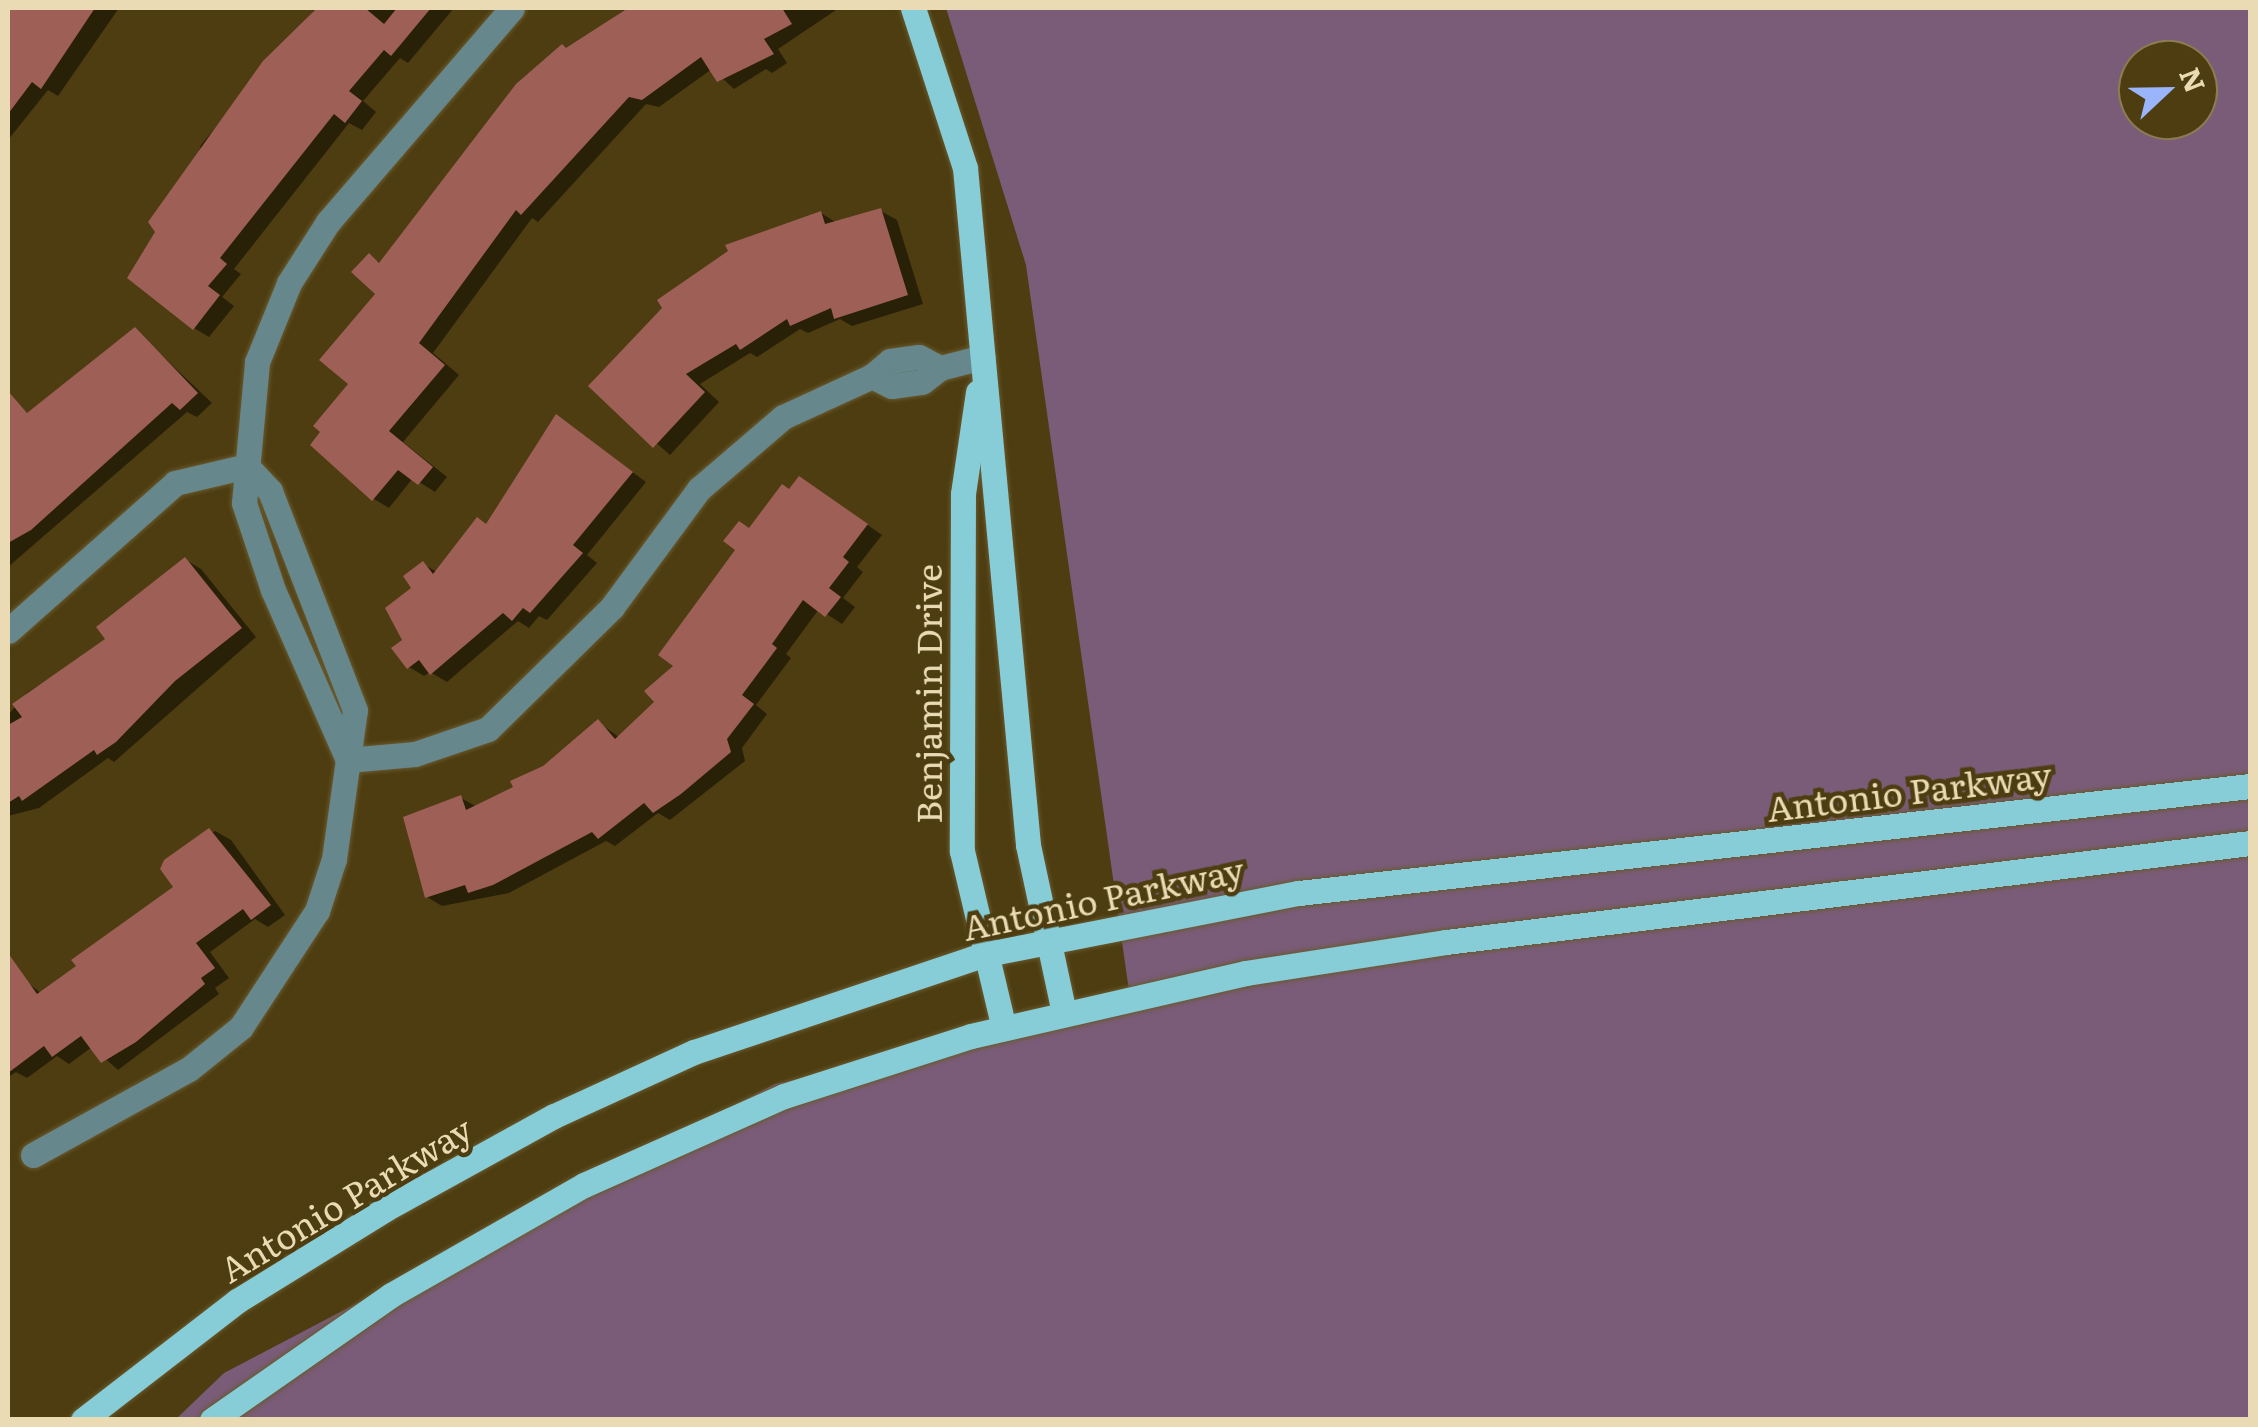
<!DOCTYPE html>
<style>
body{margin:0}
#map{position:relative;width:2258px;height:1427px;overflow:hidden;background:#4d3d10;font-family:Literata,serif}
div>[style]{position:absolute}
.green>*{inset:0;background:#7a5c78}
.shadow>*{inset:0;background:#0007}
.building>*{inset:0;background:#9e5f56}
.roads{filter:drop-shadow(0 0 2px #69592e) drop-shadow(0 0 2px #69592e)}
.minor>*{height:25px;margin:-12.5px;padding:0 12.5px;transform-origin:12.5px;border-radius:12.5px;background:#66878c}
.major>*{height:25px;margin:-12.5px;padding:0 12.5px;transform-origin:12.5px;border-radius:12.5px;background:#87cdd8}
span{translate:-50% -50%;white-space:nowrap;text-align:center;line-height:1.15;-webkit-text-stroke:9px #4d3d10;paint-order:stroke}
.street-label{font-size:35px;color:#ebdbb4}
.frame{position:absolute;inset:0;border:10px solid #ebdbb4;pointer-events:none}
.north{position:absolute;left:2118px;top:40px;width:100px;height:100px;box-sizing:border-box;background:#4d3d10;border:2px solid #8c7c52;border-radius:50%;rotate:68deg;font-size:28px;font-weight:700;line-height:40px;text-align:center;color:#ebdbb4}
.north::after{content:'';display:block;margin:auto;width:35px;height:45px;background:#9bb5fd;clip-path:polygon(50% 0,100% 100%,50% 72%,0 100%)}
</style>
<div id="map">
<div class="green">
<div style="clip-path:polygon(evenodd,946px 8px,2250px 8px,2250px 1419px,175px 1420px,224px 1373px,775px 1084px,1131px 1005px,1026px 265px,946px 8px,2138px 60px,2198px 60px,2198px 120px,2138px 120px,2138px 60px)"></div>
</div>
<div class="shadow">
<div style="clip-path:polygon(8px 8px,119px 8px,58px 96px,48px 90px,8px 140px)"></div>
<div style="clip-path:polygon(316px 8px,454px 8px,408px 63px,400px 58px,363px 101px,376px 112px,362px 130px,349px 123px,234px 269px,241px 274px,222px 297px,234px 306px,209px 337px,194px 328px,193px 169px,201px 145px)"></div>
<div style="clip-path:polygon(627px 8px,839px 8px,778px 49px,787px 63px,772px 73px,766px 69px,734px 89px,712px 69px,659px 107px,646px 104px,538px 222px,532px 218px,433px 353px,459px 375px,403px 442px,447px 477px,435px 492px,413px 478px,389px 508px,374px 499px,351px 384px,379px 293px,369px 257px,380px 263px,567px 50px)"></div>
<div style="clip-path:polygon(881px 211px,897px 220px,923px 304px,852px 326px,840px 319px,808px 333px,800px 329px,757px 357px,750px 353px,700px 384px,719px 402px,670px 455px,592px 386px,821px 213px,837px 223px)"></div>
<div style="clip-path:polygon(135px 330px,212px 403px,197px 417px,187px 412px,8px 567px,8px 428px)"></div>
<div style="clip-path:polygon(557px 417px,646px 482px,587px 555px,597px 563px,547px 620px,539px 616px,529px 628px,518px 621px,447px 682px,430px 672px,424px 676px,409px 667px,405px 640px,423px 564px,437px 572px,488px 526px)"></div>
<div style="clip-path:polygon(815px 488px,882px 535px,857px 567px,863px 572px,843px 598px,855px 607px,842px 624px,819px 609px,786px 654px,791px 658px,756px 705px,767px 714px,742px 748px,745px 761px,670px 820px,658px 813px,615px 846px,606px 841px,509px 893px,442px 906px,427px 897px,461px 798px,477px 807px,516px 788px,598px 722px,620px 738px,657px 702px,751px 530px,790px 492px)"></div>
<div style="clip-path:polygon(186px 560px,201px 569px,256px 637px,114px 762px,108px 758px,39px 808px,8px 816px,8px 715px,27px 693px,109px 639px)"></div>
<div style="clip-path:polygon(215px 831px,231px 840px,285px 915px,268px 927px,255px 919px,210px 952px,229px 978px,215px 988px,219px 994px,118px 1070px,92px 1047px,69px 1064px,57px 1056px,27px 1078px,16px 1072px,8px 1077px,8px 967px,42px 994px,176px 887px,166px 862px)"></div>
</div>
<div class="building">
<div style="clip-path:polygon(8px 8px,95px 8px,41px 89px,32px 82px,8px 114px)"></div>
<div style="clip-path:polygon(317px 8px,365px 8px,384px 24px,397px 8px,431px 8px,391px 56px,384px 50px,349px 91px,362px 101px,345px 123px,334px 114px,220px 258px,227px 264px,208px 286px,220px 295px,193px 330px,127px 278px,155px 232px,148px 222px,263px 61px)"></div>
<div style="clip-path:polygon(628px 8px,782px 8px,792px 24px,764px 39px,774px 54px,717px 82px,701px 57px,642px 100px,629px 97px,521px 215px,516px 210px,419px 343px,445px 365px,389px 431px,433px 467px,418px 485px,398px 470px,372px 501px,310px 445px,320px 432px,313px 426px,348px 384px,319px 360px,375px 294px,351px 272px,369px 253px,379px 263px,516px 84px,562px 44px,566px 48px)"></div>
<div style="clip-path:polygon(881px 208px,908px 295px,834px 319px,831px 308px,790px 326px,787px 319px,740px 350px,736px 344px,686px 374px,705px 392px,653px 448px,588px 386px,662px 308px,657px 300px,728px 251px,725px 245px,821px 211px,825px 224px)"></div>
<div style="clip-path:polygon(135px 327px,198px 393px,180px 410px,172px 403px,31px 530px,8px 543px,8px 391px,27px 413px)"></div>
<div style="clip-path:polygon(556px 414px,633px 472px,573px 545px,583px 553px,530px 613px,523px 608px,512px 621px,503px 613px,430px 675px,419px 660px,407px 669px,391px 648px,402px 640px,385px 608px,411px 588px,403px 576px,423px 561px,433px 574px,477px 517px,486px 524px)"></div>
<div style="clip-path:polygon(799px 476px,868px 524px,843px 557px,849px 562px,829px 588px,841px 597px,825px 617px,803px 600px,772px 644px,777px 648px,742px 695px,754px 704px,727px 739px,731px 752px,681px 794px,653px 813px,644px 803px,598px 839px,592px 832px,493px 885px,468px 893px,465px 885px,425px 898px,403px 817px,461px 795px,466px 810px,513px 787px,510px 781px,543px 766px,598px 719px,615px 739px,654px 702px,644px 691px,673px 666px,658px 655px,735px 550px,723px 541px,739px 521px,749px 528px,782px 484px,789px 489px)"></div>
<div style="clip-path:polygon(185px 557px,242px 628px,175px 681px,116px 742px,97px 755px,94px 750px,22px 801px,19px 796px,8px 803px,8px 725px,22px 717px,12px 704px,105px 639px,96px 627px)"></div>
<div style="clip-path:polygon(209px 828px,271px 905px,251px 920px,243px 909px,196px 943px,215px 968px,201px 978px,205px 984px,136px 1042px,101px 1063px,81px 1036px,52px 1057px,44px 1046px,8px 1073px,8px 953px,37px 994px,76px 966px,71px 960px,173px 887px,160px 869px,164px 860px)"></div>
</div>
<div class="roads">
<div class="minor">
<div style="left:872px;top:376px;width:22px;rotate:27deg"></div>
<div style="left:892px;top:386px;width:30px;rotate:-8deg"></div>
<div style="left:922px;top:382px;width:23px;rotate:-38deg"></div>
<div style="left:940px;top:368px;width:44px;rotate:-14.3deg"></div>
<div style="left:8px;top:631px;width:223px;rotate:-41.5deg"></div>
<div style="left:175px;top:483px;width:74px;rotate:-13.3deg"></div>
<div style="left:348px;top:760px;width:186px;rotate:-113.8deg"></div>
<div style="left:273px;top:590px;width:92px;rotate:-108.4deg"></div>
<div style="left:244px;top:503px;width:142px;rotate:-84.7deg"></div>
<div style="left:257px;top:362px;width:85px;rotate:-67.9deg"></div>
<div style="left:289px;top:283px;width:72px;rotate:-57.4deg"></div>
<div style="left:328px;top:222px;width:282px;rotate:-49.3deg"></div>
<div style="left:348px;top:760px;width:67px;rotate:-5.1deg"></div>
<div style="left:415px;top:754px;width:77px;rotate:-18.9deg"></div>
<div style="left:488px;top:729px;width:174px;rotate:-44.5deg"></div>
<div style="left:612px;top:607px;width:147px;rotate:-53.6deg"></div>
<div style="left:699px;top:489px;width:111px;rotate:-40.6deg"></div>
<div style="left:783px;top:417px;width:98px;rotate:-24.7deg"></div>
<div style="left:872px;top:376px;width:23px;rotate:-40deg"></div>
<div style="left:890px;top:361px;width:29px;rotate:-8deg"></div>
<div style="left:919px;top:357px;width:24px;rotate:28deg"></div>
<div style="left:33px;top:1155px;width:178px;rotate:-28.9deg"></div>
<div style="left:189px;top:1069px;width:67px;rotate:-38.9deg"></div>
<div style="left:241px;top:1027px;width:139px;rotate:-56.8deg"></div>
<div style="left:317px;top:911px;width:55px;rotate:-71.9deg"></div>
<div style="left:334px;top:859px;width:150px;rotate:-82deg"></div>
<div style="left:355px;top:710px;width:235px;rotate:-111.2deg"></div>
<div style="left:270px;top:491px;width:34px;rotate:-133deg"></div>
</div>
<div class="major">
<div style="left:913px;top:8px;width:168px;rotate:72deg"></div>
<div style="left:965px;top:168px;width:680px;rotate:84.68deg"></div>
<div style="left:1028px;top:845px;width:172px;rotate:77.9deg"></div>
<div style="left:978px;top:392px;width:103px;rotate:98.4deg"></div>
<div style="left:963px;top:494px;width:357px;rotate:90.2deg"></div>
<div style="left:962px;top:851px;width:182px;rotate:76.7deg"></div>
<div style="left:83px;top:1420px;width:195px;rotate:-37.7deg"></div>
<div style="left:237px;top:1301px;width:176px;rotate:-31.8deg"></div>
<div style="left:387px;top:1208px;width:191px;rotate:-28.9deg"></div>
<div style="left:554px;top:1116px;width:154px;rotate:-24.6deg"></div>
<div style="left:694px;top:1052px;width:304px;rotate:-18.6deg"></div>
<div style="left:982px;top:955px;width:323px;rotate:-11.1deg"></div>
<div style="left:1299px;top:893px;width:957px;rotate:-6.42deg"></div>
<div style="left:212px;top:1420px;width:218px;rotate:-34.9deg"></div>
<div style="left:391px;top:1295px;width:222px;rotate:-29.7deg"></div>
<div style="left:584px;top:1185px;width:219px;rotate:-24deg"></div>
<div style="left:784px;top:1096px;width:196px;rotate:-17.8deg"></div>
<div style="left:971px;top:1036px;width:282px;rotate:-12.9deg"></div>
<div style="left:1246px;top:973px;width:202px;rotate:-8.8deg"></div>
<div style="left:1446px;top:942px;width:810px;rotate:-7.02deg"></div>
</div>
</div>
<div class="street-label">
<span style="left:927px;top:694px;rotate:-90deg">Benjamin Drive</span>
<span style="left:1909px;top:790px;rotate:-7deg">Antonio Parkway</span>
<span style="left:1103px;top:897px;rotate:-12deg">Antonio Parkway</span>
<span style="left:345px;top:1198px;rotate:-31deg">Antonio Parkway</span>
</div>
<div class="frame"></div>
<div class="north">N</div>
</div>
